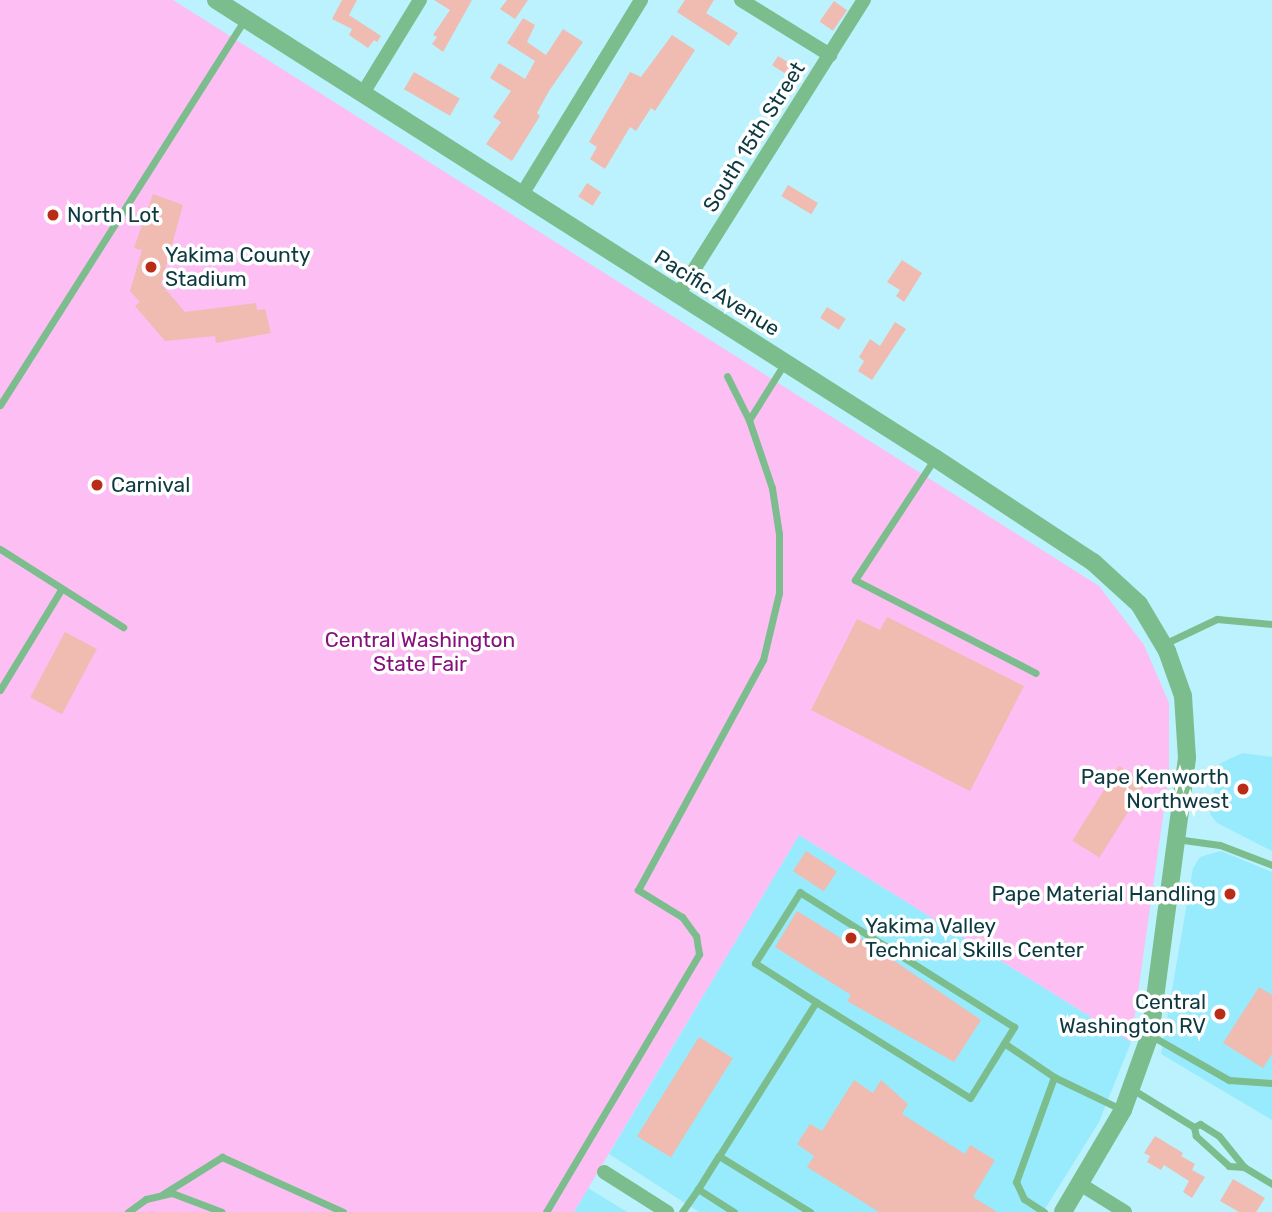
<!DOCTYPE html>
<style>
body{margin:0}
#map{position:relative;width:1272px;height:1212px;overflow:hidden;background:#bbf2fd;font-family:Rubik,sans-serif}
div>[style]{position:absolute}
.built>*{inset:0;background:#97ebfc}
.green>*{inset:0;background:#fcbef3}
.building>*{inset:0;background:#f0bcb1;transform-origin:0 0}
.service>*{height:7px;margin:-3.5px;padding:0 3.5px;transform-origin:3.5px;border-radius:3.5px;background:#7cbd8d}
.minor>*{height:14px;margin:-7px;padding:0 7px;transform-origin:7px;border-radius:7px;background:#7cbd8d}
.tertiary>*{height:18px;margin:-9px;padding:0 9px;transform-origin:9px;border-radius:9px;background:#7cbd8d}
.dots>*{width:19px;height:19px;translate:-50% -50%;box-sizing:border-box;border:4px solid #fff;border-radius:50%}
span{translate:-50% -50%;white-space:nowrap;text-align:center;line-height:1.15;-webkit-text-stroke:7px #fff;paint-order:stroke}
.street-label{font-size:21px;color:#0d3941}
.poi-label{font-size:21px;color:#0d3941}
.left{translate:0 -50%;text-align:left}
.right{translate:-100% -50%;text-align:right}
.park-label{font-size:21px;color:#85117d}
</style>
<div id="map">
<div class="built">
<div style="clip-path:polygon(1242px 753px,1272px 757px,1272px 851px,1217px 823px,1210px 814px,1219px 764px)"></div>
<div style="clip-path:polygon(799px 835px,1131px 1042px,1099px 1122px,1043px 1212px,699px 1212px,609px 1154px)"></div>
<div style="clip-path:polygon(1221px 851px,1272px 872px,1272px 1120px,1161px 1054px,1193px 868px,1200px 857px)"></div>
<div style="clip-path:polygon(588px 1188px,627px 1212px,574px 1212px)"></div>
</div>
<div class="green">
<div style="clip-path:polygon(0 0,173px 0,1099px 586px,1144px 645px,1169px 703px,1169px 774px,1131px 1042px,799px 835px,574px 1212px,0 1212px)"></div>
</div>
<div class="building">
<div style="clip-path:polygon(342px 0,357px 0,349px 15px,381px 36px,377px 42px,374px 40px,368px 48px,349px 35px,352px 29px,332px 19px)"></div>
<div style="clip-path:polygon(434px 0,472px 0,443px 52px,432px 44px,437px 37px,433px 35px,450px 10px)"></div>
<div style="clip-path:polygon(507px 0,528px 0,515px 19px,500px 9px)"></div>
<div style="clip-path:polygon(685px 0,714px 0,706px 13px,738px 33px,729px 46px,677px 12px)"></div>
<div style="left:834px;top:1px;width:16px;height:25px;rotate:35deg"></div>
<div style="clip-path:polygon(523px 18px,535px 25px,527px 42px,546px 55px,563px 29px,583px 42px,549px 91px,537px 113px,540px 116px,512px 161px,486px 144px,501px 122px,493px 117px,511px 91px,490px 78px,499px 63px,525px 79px,535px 61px,507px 43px)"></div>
<div style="clip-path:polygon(672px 35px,695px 50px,655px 111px,651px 108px,636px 131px,630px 127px,605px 169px,590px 159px,597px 147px,589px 142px,630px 72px,641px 77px)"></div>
<div style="left:778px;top:56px;width:22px;height:11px;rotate:32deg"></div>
<div style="left:414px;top:72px;width:53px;height:20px;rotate:30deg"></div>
<div style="left:587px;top:183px;width:17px;height:16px;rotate:33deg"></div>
<div style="left:788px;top:185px;width:35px;height:13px;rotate:31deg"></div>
<div style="clip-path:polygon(153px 194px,183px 205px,161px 284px,185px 312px,256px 303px,257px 310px,265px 309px,271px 333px,216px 343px,215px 336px,165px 341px,135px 306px,140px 302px,130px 291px,142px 250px,134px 248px)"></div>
<div style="clip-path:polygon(902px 260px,922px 273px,904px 302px,896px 296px,900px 290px,887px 282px)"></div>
<div style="left:827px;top:307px;width:22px;height:13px;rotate:32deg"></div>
<div style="clip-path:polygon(895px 322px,906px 329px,872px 380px,858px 371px,864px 361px,859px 357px,870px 339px,880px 346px)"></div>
<div style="clip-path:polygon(887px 617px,1024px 686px,970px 791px,811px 710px,857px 619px,880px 630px)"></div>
<div style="left:65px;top:632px;width:36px;height:74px;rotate:28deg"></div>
<div style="left:1119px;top:766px;width:32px;height:88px;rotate:32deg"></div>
<div style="left:806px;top:851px;width:37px;height:24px;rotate:33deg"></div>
<div style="clip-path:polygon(797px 911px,849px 943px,855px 934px,981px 1020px,954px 1062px,847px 1001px,851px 995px,775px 947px)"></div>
<div style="clip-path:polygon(1259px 987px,1272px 995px,1272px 1054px,1263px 1068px,1223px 1043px)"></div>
<div style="left:699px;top:1037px;width:40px;height:117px;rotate:32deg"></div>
<div style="clip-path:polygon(854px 1080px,873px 1093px,881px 1080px,908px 1104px,902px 1114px,965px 1154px,970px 1145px,995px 1160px,973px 1197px,997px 1212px,879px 1212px,807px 1167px,814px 1156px,797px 1144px,810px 1124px,822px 1131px)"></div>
<div style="clip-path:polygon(1155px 1136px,1183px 1153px,1181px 1156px,1195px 1164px,1192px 1170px,1205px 1177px,1192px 1198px,1183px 1192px,1189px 1181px,1164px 1165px,1161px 1170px,1147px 1162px,1150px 1156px,1144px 1153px)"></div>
<div style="clip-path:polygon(1233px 1179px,1265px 1198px,1256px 1212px,1239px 1212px,1220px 1201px)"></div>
</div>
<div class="service">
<div style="left:0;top:405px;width:457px;rotate:-57.6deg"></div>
<div style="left:749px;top:420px;width:66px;rotate:-58deg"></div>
<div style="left:935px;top:458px;width:146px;rotate:123.3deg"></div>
<div style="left:855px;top:580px;width:203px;rotate:27.2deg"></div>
<div style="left:0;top:549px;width:146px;rotate:32.4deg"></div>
<div style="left:1164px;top:644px;width:59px;rotate:-25.3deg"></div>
<div style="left:1217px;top:619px;width:55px;rotate:5.2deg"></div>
<div style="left:0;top:690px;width:119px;rotate:-58.7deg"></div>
<div style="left:1176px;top:839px;width:44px;rotate:7.8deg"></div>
<div style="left:1220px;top:845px;width:56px;rotate:21deg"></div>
<div style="left:1150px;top:1035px;width:91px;rotate:29.7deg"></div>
<div style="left:1229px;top:1080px;width:43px;rotate:4deg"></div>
<div style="left:1004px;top:1043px;width:60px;rotate:34.2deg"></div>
<div style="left:1054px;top:1077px;width:76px;rotate:25.6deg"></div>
<div style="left:1132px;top:1089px;width:73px;rotate:31.5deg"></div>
<div style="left:1200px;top:1124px;width:22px;rotate:32deg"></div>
<div style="left:1219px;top:1136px;width:40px;rotate:51deg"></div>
<div style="left:1244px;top:1167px;width:15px;rotate:-176deg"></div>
<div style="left:1229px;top:1166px;width:45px;rotate:-137.7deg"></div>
<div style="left:1196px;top:1136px;width:9px;rotate:-103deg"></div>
<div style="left:1194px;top:1127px;width:7px;rotate:-27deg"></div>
<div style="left:719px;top:1156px;width:182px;rotate:-57.8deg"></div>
<div style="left:816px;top:1002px;width:181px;rotate:31.9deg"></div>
<div style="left:970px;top:1098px;width:84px;rotate:-58.2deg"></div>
<div style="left:1014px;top:1027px;width:253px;rotate:-147.8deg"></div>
<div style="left:800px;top:892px;width:84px;rotate:122.4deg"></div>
<div style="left:755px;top:963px;width:72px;rotate:32.6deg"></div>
<div style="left:1244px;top:1167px;width:33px;rotate:31deg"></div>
<div style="left:163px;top:1194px;width:70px;rotate:-32.1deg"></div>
<div style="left:222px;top:1157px;width:133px;rotate:24.4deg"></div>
<div style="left:128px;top:1212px;width:22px;rotate:-36deg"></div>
<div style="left:146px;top:1199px;width:27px;rotate:-13deg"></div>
<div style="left:172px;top:1193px;width:53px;rotate:20.8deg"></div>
<div style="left:546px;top:1212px;width:300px;rotate:-59.3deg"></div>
<div style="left:699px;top:954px;width:18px;rotate:-99deg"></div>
<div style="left:696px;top:936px;width:24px;rotate:-126deg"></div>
<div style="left:682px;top:917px;width:52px;rotate:-148.5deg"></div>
<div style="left:638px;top:890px;width:262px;rotate:-61.5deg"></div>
<div style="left:763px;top:660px;width:69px;rotate:-76.6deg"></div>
<div style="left:779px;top:593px;width:59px;rotate:-90deg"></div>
<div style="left:779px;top:534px;width:47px;rotate:-98.7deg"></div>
<div style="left:772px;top:488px;width:72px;rotate:-108.7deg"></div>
<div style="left:749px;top:420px;width:49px;rotate:-116.6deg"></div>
<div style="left:682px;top:1212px;width:28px;rotate:-55deg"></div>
<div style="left:734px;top:1212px;width:43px;rotate:-147.4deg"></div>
<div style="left:698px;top:1189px;width:39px;rotate:-58deg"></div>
<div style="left:719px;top:1156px;width:107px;rotate:31.6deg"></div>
<div style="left:1044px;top:1212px;width:24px;rotate:-147deg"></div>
<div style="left:1024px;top:1199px;width:19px;rotate:-115deg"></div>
<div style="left:1016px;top:1182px;width:112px;rotate:-70.1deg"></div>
</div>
<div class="minor">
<div style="left:741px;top:0;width:105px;rotate:31.7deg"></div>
<div style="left:363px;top:93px;width:109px;rotate:-58.5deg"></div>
<div style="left:521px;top:196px;width:230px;rotate:-58.5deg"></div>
<div style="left:678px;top:295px;width:349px;rotate:-57.8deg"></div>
<div style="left:604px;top:1172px;width:75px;rotate:32.4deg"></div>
<div style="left:1080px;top:1184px;width:53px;rotate:31.9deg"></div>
</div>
<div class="tertiary">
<div style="left:216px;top:0;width:852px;rotate:32.5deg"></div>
<div style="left:935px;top:458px;width:189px;rotate:33.4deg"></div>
<div style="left:1093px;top:562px;width:62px;rotate:42.4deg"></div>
<div style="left:1139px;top:604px;width:55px;rotate:59.2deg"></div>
<div style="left:1167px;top:651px;width:48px;rotate:70.4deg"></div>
<div style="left:1183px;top:696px;width:62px;rotate:86.3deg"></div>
<div style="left:1187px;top:758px;width:279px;rotate:97.6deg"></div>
<div style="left:1150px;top:1035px;width:80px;rotate:109.8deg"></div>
<div style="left:1123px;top:1110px;width:118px;rotate:120.5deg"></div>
</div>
<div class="dots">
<div style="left:53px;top:215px;background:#b92d16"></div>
<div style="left:151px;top:267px;background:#b92d16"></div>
<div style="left:97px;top:485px;background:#b92d16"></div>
<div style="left:1243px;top:789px;background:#b92d16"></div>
<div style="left:1230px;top:894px;background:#b92d16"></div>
<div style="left:851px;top:938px;background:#b92d16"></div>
<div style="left:1220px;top:1014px;background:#b92d16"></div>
</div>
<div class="street-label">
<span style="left:754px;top:137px;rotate:-58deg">South 15th Street</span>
<span style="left:717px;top:293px;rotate:32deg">Pacific Avenue</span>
</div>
<div class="poi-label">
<span class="left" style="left:67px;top:215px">North Lot</span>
<span class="left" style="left:165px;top:267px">Yakima County<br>Stadium</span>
<span class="left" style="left:111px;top:485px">Carnival</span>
<span class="right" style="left:1229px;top:789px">Pape Kenworth<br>Northwest</span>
<span class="right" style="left:1216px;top:894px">Pape Material Handling</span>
<span class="left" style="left:865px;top:938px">Yakima Valley<br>Technical Skills Center</span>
<span class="right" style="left:1206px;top:1014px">Central<br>Washington RV</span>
</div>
<div class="park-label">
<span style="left:420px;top:652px">Central Washington<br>State Fair</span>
</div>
</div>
